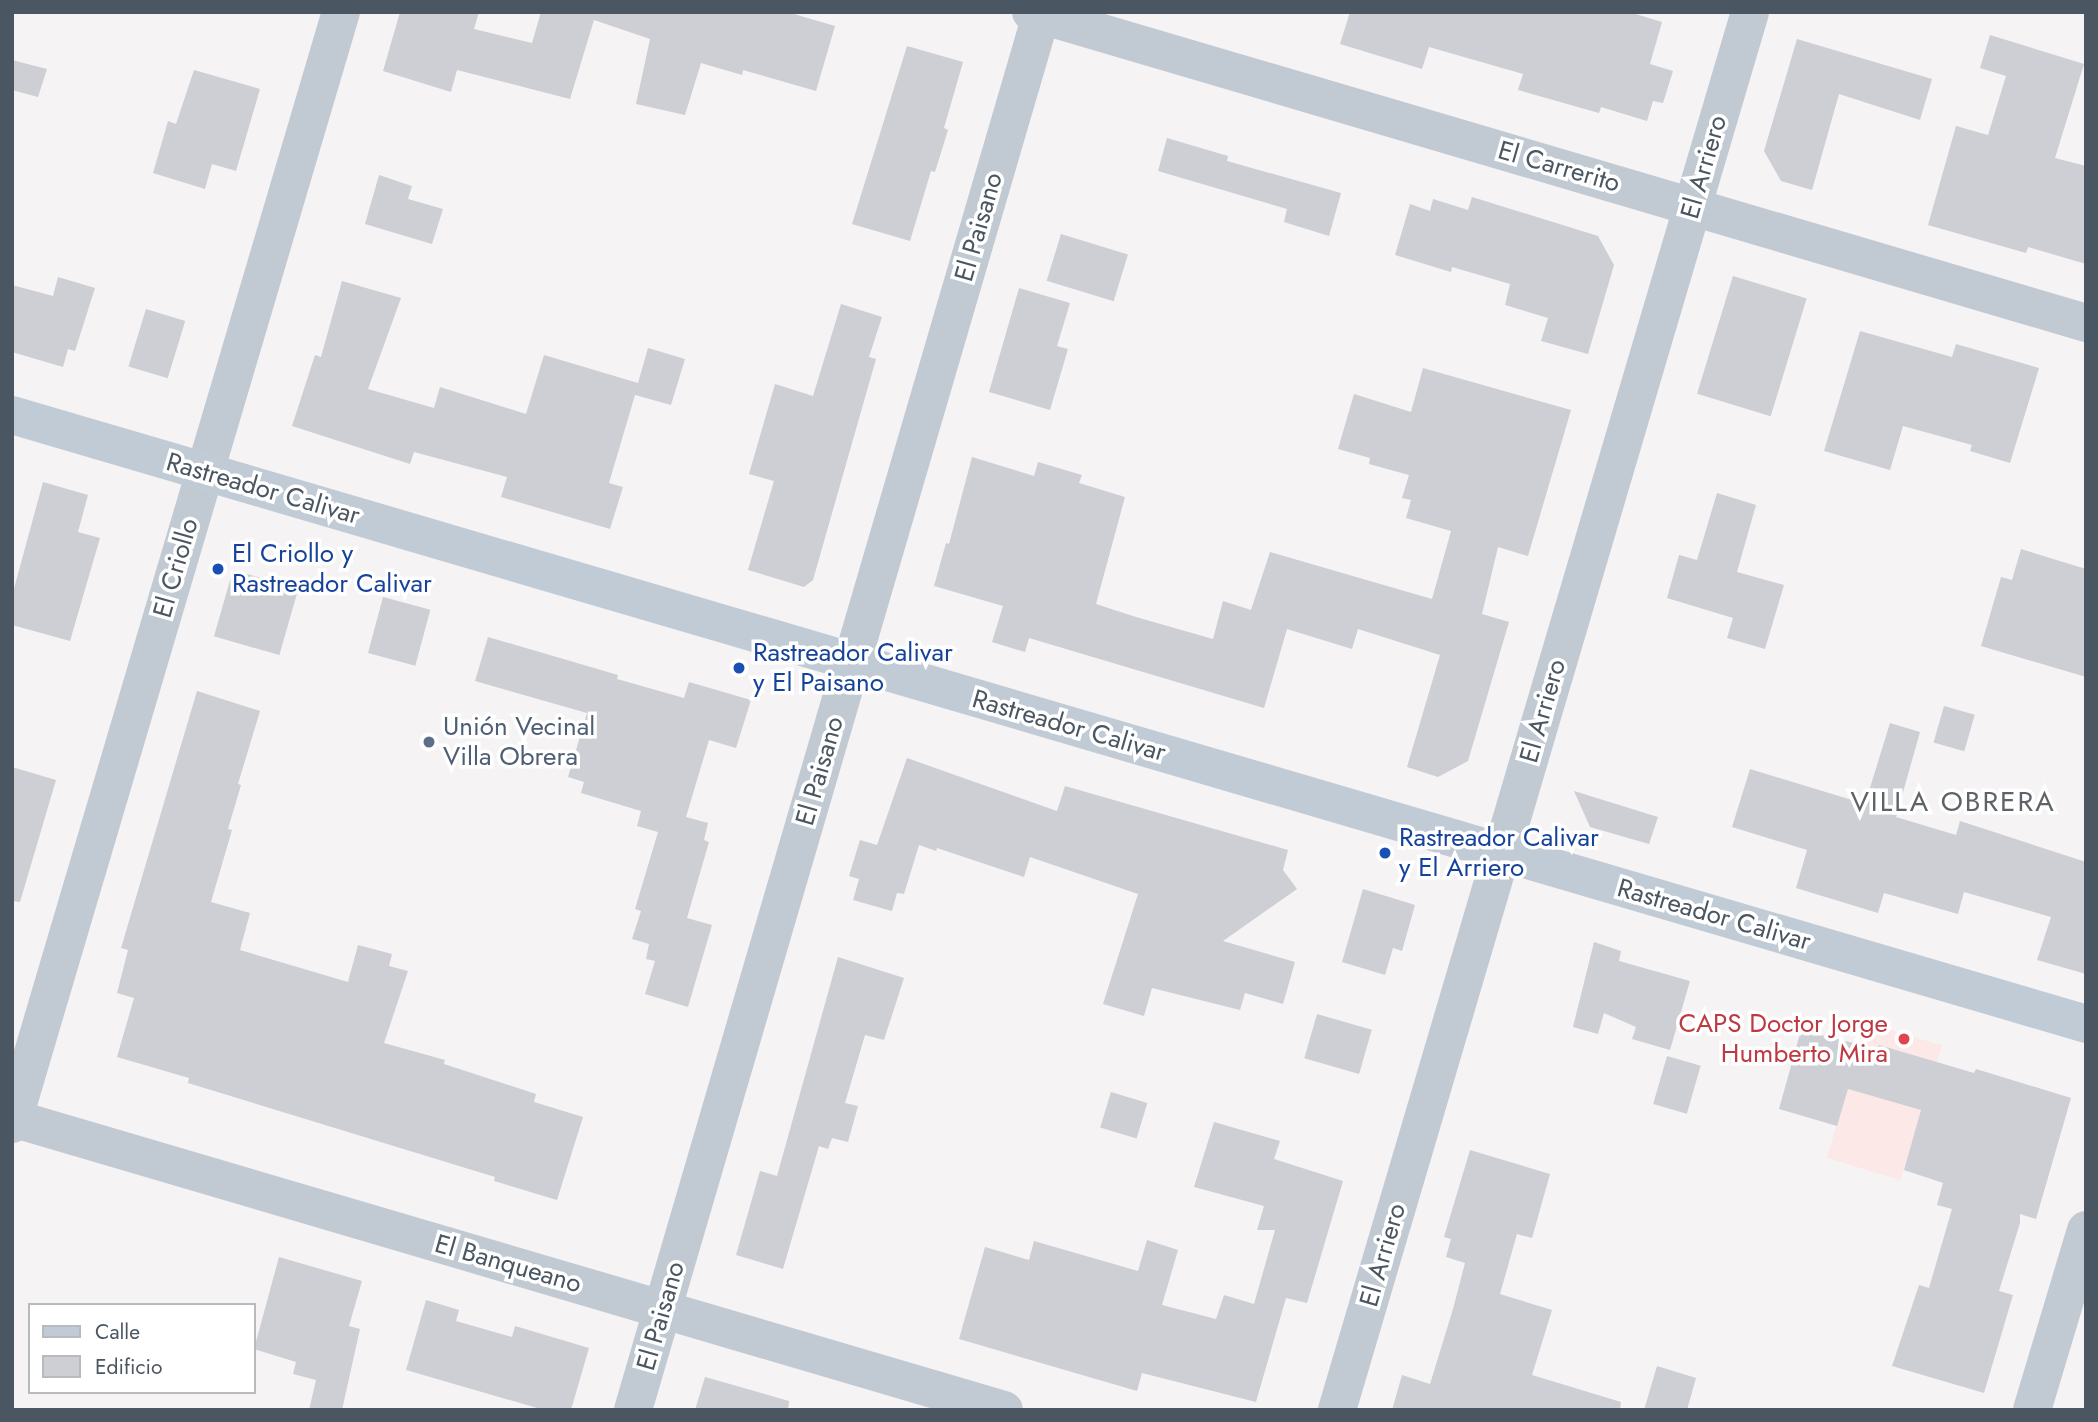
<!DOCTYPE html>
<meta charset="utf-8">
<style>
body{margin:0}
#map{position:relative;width:2098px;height:1422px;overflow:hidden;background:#f5f3f3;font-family:Jost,sans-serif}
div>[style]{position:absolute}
.medical>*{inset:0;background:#fce8e6;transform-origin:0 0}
.building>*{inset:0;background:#cdcfd5;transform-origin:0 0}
.minor>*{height:38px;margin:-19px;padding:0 19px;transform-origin:19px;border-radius:19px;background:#c1cad2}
.secondary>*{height:38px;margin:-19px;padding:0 19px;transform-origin:19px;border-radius:19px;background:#c1cbd6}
.dots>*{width:19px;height:19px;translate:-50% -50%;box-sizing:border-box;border:4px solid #fff;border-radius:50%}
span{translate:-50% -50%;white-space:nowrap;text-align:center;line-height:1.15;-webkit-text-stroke:7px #fff;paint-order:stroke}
.street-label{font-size:26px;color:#4a5661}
.transit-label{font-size:26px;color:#164399}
.left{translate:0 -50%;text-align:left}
.service-label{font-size:26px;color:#4e5e75}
.health-label{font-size:26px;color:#be3a42}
.right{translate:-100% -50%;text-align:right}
.neighbourhood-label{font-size:28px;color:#5f6368;letter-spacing:2px}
.frame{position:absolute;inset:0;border:14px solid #4a5661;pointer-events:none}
.legend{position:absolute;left:28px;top:1303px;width:228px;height:91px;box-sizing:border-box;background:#fff;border:2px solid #b7bbc0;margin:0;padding:9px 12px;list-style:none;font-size:21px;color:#4a5661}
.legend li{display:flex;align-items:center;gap:14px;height:35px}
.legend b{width:35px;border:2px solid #b7bbc0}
</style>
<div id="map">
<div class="medical">
<div style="left:1868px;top:1023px;width:77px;height:141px;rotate:17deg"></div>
</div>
<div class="building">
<div style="clip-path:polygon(400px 12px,479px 12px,474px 29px,532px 43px,541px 12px,787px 12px,835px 26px,816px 91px,743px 70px,742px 75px,701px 63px,685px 115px,636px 104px,650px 39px,594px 20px,570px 99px,457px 70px,451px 92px,383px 71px)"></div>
<div style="clip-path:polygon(1350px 12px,1629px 12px,1662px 22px,1650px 64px,1673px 71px,1663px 103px,1653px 101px,1647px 121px,1601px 107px,1599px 113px,1518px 90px,1523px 74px,1429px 47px,1422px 69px,1340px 44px)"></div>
<div style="clip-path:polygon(1990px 35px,2084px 64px,2055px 158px,2086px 166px,2086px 264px,2028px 247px,2026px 253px,1928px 225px,1956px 126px,1988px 135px,2006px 76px,1980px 68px)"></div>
<div style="clip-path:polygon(1797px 39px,1932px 79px,1920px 120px,1839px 94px,1812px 190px,1781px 181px,1764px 151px)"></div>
<div style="clip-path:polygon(907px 46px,963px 62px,944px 128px,948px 130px,935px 172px,931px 171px,910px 241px,852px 224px)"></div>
<div style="clip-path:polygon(12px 60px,47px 69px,38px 97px,12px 90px)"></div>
<div style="clip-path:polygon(194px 70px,260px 89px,236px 171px,212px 164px,205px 189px,153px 173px,168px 121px,176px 124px)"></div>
<div style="clip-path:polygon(1167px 138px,1228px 156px,1227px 161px,1341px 193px,1329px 236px,1284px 222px,1287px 209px,1158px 171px)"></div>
<div style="clip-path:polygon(379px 175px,412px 186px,408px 199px,443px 209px,432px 244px,365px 224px)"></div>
<div style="clip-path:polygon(1472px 197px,1598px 236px,1614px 265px,1588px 354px,1541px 341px,1548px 318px,1505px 305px,1510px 284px,1452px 267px,1451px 272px,1395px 255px,1410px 204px,1430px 211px,1433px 199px,1468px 210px)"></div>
<div style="left:1061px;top:234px;width:70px;height:49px;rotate:17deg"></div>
<div style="left:1733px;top:276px;width:77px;height:123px;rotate:17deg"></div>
<div style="clip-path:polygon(58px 277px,95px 288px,75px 351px,68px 349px,63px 367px,12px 352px,12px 285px,53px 296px)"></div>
<div style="clip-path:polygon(342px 281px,401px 298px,368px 389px,434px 408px,440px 387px,526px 414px,544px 355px,638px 383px,648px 348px,685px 359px,671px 405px,635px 395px,609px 483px,623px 487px,610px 529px,501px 497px,507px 477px,414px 452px,410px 464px,292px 426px,315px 355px,321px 357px)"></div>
<div style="clip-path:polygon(1019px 288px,1070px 303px,1057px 346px,1068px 349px,1050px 410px,989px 392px)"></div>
<div style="clip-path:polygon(841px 304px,882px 317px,869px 357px,876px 359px,813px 580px,804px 587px,748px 570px,774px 481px,749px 474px,775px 384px,813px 396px)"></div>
<div style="left:146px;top:309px;width:41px;height:60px;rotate:17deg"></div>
<div style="clip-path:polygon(1860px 331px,1952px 357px,1956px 344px,2039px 368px,2010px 463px,1970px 451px,1972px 445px,1903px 426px,1890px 470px,1824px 451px)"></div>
<div style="clip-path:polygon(1423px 368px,1571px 410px,1528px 556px,1498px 547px,1482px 614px,1509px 622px,1468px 761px,1438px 777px,1407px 767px,1440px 655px,1358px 629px,1352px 649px,1287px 629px,1264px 708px,1029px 638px,1025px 652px,992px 642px,1003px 606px,934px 586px,946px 543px,949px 544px,972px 457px,1034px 476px,1038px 462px,1082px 475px,1079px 483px,1125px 497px,1096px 604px,1136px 617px,1213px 639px,1223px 601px,1251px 610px,1270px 552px,1432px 599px,1451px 531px,1406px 518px,1411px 500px,1402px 498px,1409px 475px,1369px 464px,1370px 458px,1338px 449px,1354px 394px,1411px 412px)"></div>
<div style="clip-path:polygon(43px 482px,88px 495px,78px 532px,100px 538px,70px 641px,12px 625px,12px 596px)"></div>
<div style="clip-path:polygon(1717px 493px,1756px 505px,1737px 572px,1784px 585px,1765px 649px,1727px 638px,1733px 618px,1667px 598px,1679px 555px,1697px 560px)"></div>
<div style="clip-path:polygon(2021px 549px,2086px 569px,2086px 677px,1981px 646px,2001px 577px,2012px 580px)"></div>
<div style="left:233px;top:570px;width:68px;height:69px;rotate:16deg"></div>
<div style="left:383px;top:597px;width:49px;height:58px;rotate:15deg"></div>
<div style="clip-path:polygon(488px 637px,618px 675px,617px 679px,684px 698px,689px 682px,751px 700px,736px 748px,709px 740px,686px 817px,708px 823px,704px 840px,709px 842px,687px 918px,712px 925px,688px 1007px,645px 994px,655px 961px,646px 959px,649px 944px,632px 939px,641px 911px,635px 909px,658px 832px,637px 826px,641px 811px,581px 793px,584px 782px,568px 777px,587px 713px,475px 681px)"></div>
<div style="clip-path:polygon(197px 691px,260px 711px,238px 784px,241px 785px,228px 829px,232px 830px,211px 902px,250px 913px,240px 950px,348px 982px,358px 945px,392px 954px,389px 966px,408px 971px,384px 1043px,445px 1060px,444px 1064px,536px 1094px,534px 1102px,583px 1117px,557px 1200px,494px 1181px,495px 1177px,188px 1083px,189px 1078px,117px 1057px,134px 998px,117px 993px,128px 950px,121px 948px)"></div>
<div style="left:1944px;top:706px;width:32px;height:38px;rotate:16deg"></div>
<div style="clip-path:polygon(1890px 723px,1920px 732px,1896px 817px,1956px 835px,1960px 821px,2086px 862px,2086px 974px,2037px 960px,2051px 917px,1964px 892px,1958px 914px,1884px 893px,1878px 913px,1796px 888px,1807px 850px,1732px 827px,1750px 769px,1865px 804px)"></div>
<div style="clip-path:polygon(907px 758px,1057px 811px,1065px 786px,1288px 850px,1283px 870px,1297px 889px,1223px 941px,1295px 962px,1283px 1004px,1245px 993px,1240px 1010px,1152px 988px,1144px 1016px,1103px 1004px,1138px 894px,1030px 857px,1024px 877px,937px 848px,936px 851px,919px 845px,904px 894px,897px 893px,892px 911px,853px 900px,859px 879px,849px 876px,860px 840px,877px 845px)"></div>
<div style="clip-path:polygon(12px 767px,56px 780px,20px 902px,12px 901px)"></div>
<div style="clip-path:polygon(1574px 791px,1658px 817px,1649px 844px,1590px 827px)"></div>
<div style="clip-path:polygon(1363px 889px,1415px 905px,1402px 951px,1393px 948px,1385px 975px,1342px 962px)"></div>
<div style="clip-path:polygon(1594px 942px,1621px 951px,1619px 961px,1690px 981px,1670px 1050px,1632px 1039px,1636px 1027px,1604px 1013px,1598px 1034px,1573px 1027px)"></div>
<div style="clip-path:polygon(838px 957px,904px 978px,884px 1040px,865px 1035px,845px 1103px,858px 1106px,848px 1142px,832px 1138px,828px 1149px,819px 1146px,783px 1269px,736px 1255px,760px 1171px,777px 1176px)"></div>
<div style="left:1317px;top:1014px;width:57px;height:46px;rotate:16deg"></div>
<div style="clip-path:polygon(1801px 1030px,1878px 1049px,1879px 1045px,1974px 1073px,1976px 1069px,2071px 1098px,2036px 1219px,2020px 1214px,2020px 1223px,1999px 1291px,2013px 1295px,1984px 1393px,1892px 1366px,1919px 1285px,1929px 1288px,1952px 1209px,1937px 1205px,1943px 1183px,1904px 1170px,1921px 1110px,1848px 1089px,1837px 1126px,1779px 1109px)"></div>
<div style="left:1667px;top:1056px;width:35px;height:50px;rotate:16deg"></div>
<div style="left:1111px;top:1092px;width:38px;height:37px;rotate:17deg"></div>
<div style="clip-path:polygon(1214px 1122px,1280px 1141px,1274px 1159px,1343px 1181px,1307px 1303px,1286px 1298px,1256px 1402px,1142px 1373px,1137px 1391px,959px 1339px,985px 1247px,1029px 1260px,1034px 1241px,1138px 1271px,1147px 1240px,1178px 1250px,1162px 1305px,1216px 1319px,1224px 1295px,1254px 1304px,1275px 1230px,1257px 1230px,1264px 1206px,1194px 1187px)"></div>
<div style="clip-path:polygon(1470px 1150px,1550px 1174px,1532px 1238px,1517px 1234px,1500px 1294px,1552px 1310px,1532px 1375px,1621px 1402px,1620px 1410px,1392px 1410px,1402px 1375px,1430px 1384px,1453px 1309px,1465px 1263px,1446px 1257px,1451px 1239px,1444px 1237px)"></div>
<div style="clip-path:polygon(279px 1257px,362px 1281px,349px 1326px,360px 1329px,342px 1410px,309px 1410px,316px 1380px,293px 1374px,296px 1362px,254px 1349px)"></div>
<div style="clip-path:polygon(426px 1300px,459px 1310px,456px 1321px,512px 1337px,515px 1326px,589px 1348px,571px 1410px,544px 1410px,406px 1370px)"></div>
<div style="clip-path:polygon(1657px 1366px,1696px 1378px,1687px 1410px,1644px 1410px)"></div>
<div style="clip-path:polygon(705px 1377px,789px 1401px,788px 1410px,695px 1410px)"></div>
</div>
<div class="minor">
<div style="left:1031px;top:12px;width:1100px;rotate:16.42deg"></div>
<div style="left:12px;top:1118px;width:1034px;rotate:16.4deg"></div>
<div style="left:12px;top:1124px;width:1160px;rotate:-73.52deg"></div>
<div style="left:633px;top:1410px;width:1457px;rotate:-73.69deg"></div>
<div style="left:1337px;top:1410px;width:1458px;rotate:-73.54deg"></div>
<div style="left:2032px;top:1410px;width:188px;rotate:-73.3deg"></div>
</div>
<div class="secondary">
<div style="left:12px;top:415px;width:2162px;rotate:16.36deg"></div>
</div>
<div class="dots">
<div style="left:218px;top:569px;background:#1a4fb4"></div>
<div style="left:739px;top:668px;background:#1a4fb4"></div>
<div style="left:429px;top:742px;background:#5c6f8a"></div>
<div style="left:1385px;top:853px;background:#1a4fb4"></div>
<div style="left:1904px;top:1039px;background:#e0444e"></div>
</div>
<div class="street-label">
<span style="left:1559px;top:167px;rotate:16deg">El Carrerito</span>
<span style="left:1704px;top:167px;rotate:-74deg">El Arriero</span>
<span style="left:979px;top:227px;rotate:-74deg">El Paisano</span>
<span style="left:263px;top:489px;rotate:16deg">Rastreador Calivar</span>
<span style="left:176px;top:568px;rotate:-74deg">El Criollo</span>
<span style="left:1543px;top:711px;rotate:-74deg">El Arriero</span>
<span style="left:1069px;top:726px;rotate:16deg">Rastreador Calivar</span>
<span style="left:820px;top:771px;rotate:-74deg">El Paisano</span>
<span style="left:1714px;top:915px;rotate:16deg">Rastreador Calivar</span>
<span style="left:1383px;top:1255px;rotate:-74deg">El Arriero</span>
<span style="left:508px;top:1264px;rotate:16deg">El Banqueano</span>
<span style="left:661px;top:1316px;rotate:-74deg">El Paisano</span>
</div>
<div class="transit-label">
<span class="left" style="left:232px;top:569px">El Criollo y<br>Rastreador Calivar</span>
<span class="left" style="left:753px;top:668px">Rastreador Calivar<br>y El Paisano</span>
<span class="left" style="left:1399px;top:853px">Rastreador Calivar<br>y El Arriero</span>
</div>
<div class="service-label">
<span class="left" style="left:443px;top:742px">Unión Vecinal<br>Villa Obrera</span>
</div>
<div class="health-label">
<span class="right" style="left:1888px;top:1039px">CAPS Doctor Jorge<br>Humberto Mira</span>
</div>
<div class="neighbourhood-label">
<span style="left:1953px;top:802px">VILLA OBRERA</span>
</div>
<div class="frame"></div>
<ul class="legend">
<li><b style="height:9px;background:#c1cbd6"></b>Calle</li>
<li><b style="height:19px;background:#cdcfd5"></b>Edificio</li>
</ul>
</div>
